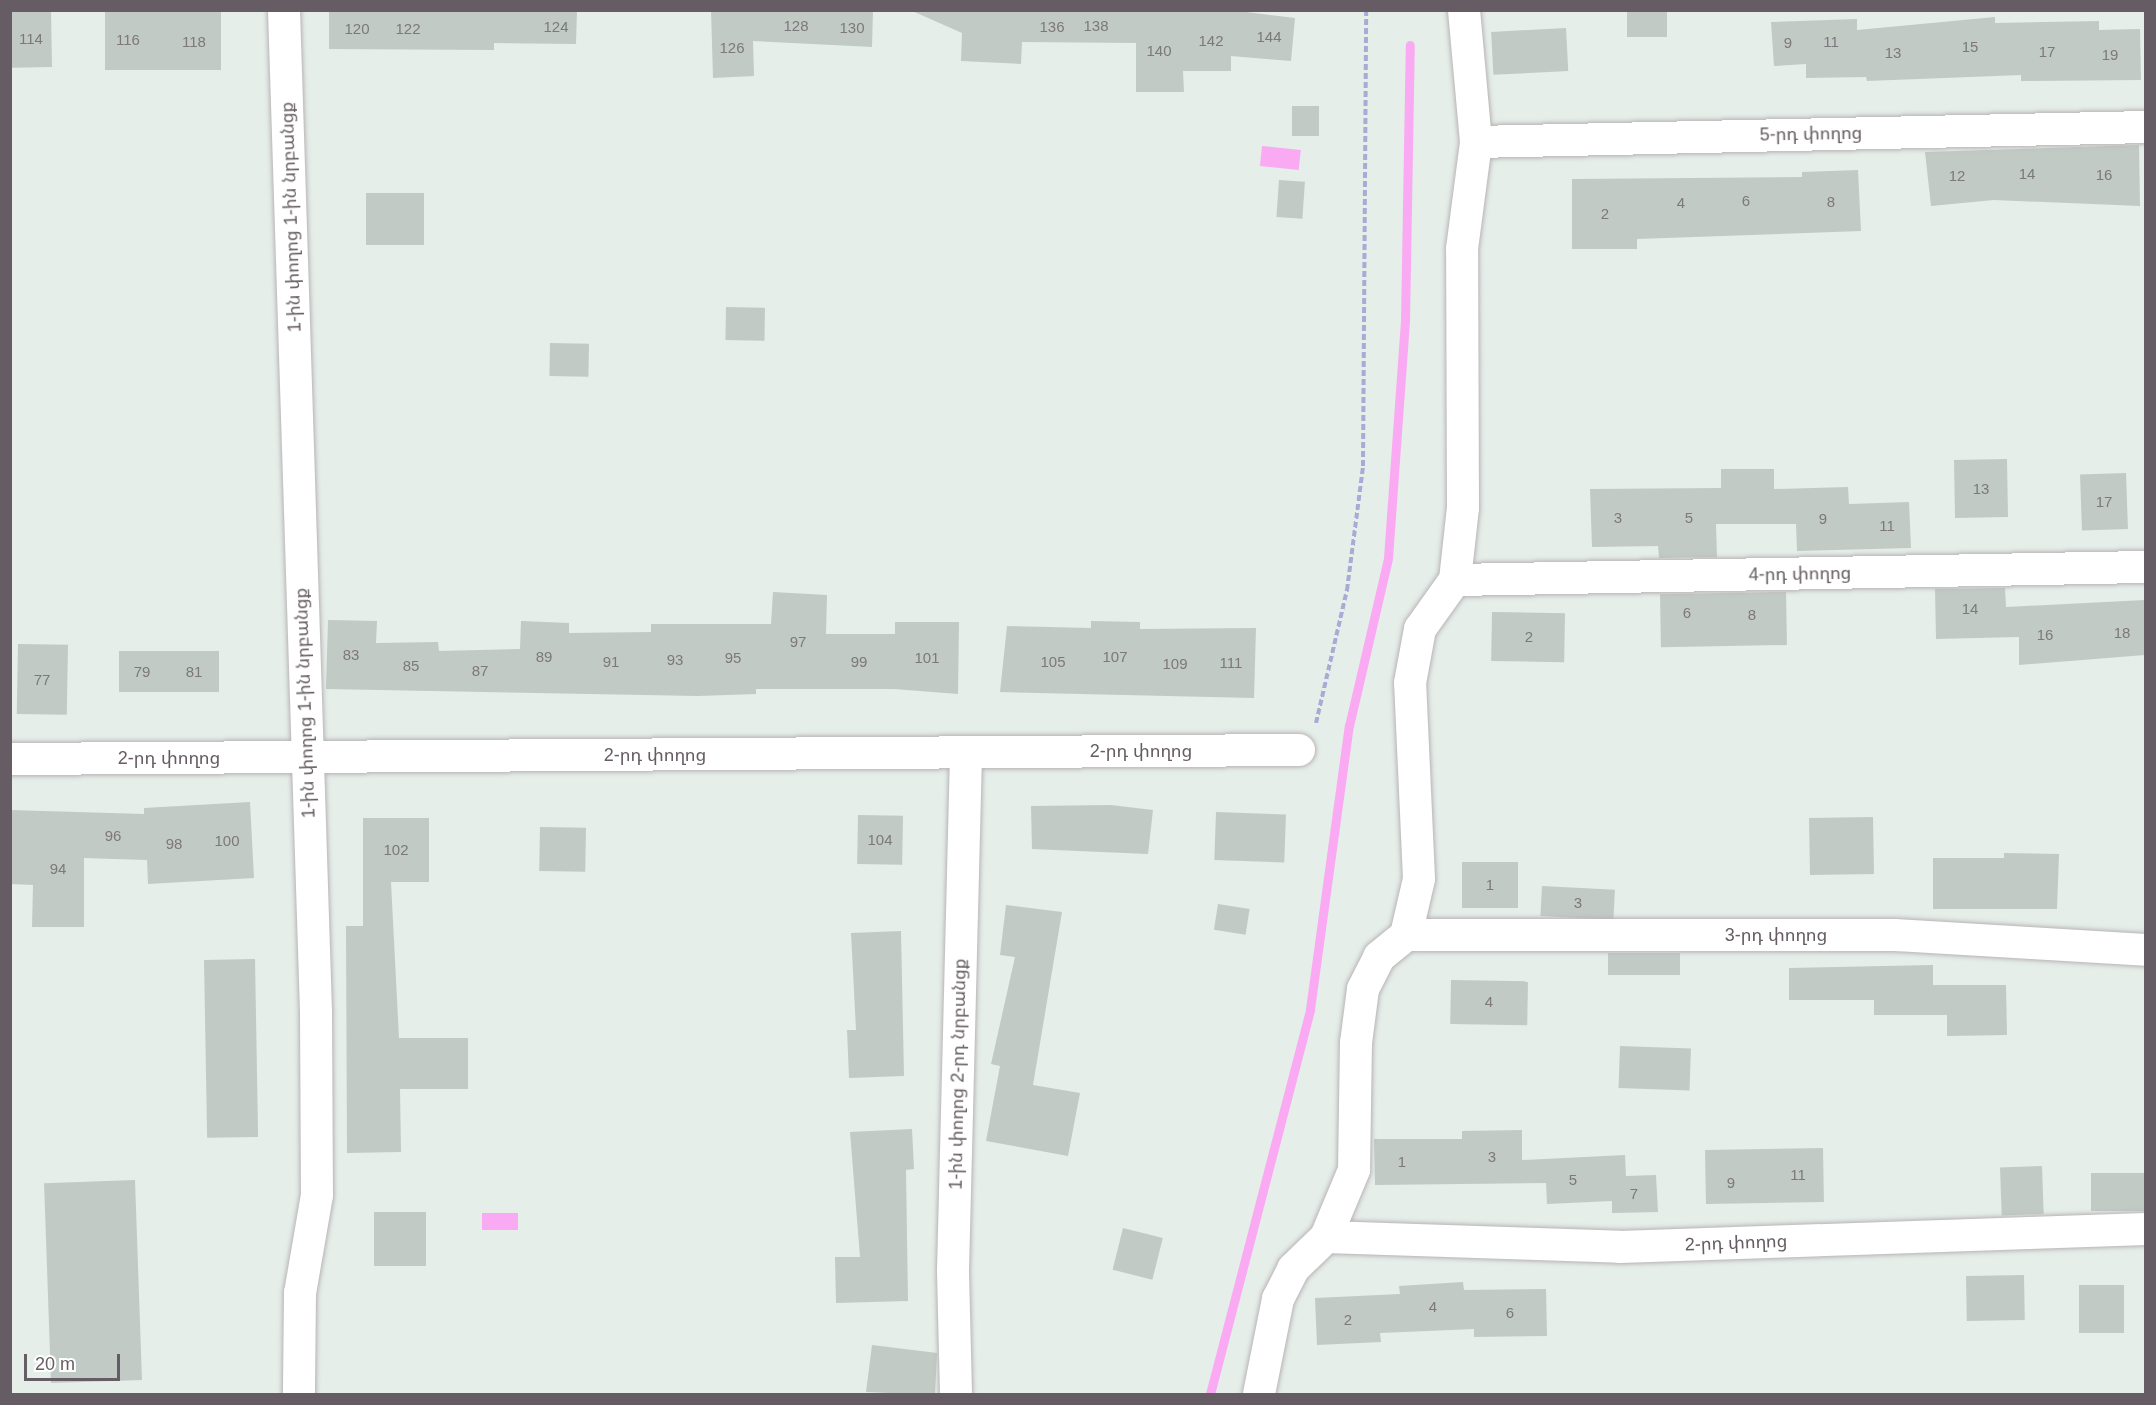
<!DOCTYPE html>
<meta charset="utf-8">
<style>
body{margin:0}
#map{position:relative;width:2156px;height:1405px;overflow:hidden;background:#e5eee9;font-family:Helvetica,"Noto Sans Armenian",sans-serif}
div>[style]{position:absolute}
.water>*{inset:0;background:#faaaf2;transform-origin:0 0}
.stream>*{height:9px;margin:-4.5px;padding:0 4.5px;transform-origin:4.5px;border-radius:4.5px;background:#faaaf2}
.building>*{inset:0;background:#c2cac5;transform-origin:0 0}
.path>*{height:4px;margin-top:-2px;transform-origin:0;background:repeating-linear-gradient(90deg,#a7abd5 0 6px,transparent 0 9px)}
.roads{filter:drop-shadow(0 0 2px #b9b3b7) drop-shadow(0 0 2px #b9b3b7)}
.street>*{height:32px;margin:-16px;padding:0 16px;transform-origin:16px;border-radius:16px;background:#fff}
span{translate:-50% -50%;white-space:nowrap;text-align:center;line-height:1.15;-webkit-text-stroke:4.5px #fff;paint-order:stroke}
.number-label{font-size:15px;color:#7c787c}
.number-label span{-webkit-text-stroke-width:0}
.street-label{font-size:18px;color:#655d63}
.frame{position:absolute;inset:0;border:12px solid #655d63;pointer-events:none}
.scale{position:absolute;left:24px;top:1354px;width:96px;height:27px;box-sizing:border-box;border:3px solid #655d63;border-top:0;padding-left:8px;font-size:18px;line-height:21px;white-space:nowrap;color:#655d63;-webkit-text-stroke:4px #fff;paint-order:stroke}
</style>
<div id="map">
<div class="water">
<div style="left:1262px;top:146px;width:39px;height:20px;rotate:6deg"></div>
<div style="left:482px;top:1213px;width:36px;height:17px"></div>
</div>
<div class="stream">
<div style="left:1210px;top:1394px;width:398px;rotate:-75.4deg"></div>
<div style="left:1310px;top:1009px;width:286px;rotate:-82.2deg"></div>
<div style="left:1349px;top:726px;width:172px;rotate:-76.9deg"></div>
<div style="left:1388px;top:558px;width:238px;rotate:-85.9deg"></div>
<div style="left:1405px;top:321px;width:276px;rotate:-89deg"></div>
</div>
<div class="building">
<div style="left:51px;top:10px;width:57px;height:41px;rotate:89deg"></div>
<div style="left:105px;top:10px;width:116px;height:60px"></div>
<div style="clip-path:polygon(329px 10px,577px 10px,576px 44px,494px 43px,494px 50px,329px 49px)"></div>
<div style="clip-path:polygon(711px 10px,873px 10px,872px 47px,753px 41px,754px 76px,713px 78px)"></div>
<div style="clip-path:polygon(910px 10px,1231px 10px,1295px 18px,1291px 61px,1231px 56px,1231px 71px,1183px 71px,1184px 92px,1136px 92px,1136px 43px,1022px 42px,1021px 64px,961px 61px,962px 33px)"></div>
<div style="left:1627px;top:10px;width:40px;height:27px"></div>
<div style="clip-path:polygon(1995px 17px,1995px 23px,2099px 21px,2099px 30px,2140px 29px,2141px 80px,2021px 81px,2021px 75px,1867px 81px,1866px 77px,1806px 78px,1806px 64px,1774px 66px,1771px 22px,1857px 19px,1857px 30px)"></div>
<div style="left:1566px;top:28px;width:43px;height:75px;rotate:87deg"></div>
<div style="left:1292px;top:106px;width:27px;height:30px"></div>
<div style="clip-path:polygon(2139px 145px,2140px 206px,1994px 200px,1931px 206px,1925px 152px)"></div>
<div style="clip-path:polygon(1858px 170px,1861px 231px,1637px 239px,1637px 249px,1572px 249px,1572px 179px,1802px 177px,1802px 172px)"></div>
<div style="left:1279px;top:180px;width:26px;height:37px;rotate:4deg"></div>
<div style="left:424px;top:193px;width:52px;height:58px;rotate:90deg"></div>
<div style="left:726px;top:307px;width:39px;height:33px;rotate:1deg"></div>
<div style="left:550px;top:343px;width:39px;height:33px;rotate:1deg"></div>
<div style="left:2007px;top:459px;width:58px;height:53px;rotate:89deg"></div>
<div style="clip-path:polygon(1721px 469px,1774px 469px,1774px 489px,1848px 487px,1849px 504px,1909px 502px,1911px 548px,1797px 551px,1796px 524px,1716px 524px,1717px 557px,1659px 558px,1658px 546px,1592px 547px,1590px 489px,1721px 488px)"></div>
<div style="left:2126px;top:473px;width:56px;height:46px;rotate:88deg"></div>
<div style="clip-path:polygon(2005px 588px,2006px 607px,2145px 600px,2145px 655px,2019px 665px,2019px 637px,1936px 639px,1935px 589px)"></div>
<div style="clip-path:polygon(773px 592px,827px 595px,826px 634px,895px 634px,895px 622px,959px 622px,958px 694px,894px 689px,756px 689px,756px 694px,698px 696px,326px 689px,328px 620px,377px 621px,376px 643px,438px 642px,439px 651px,520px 649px,521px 621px,569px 623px,569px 633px,651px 632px,651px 624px,771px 624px)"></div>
<div style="left:1786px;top:592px;width:53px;height:126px;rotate:89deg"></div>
<div style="left:1492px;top:612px;width:73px;height:49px;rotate:1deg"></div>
<div style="clip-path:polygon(1091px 621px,1140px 622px,1140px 629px,1256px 628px,1254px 698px,1000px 692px,1007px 626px,1091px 628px)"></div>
<div style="left:18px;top:644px;width:50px;height:70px;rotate:1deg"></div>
<div style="left:219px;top:651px;width:41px;height:100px;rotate:90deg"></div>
<div style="clip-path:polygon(250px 802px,254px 878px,148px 884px,147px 860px,84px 858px,84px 927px,32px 927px,33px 885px,10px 884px,10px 810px,144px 814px,144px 808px)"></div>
<div style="clip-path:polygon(1111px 805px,1153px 810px,1148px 854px,1032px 849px,1031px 806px)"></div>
<div style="left:1216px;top:812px;width:70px;height:48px;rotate:2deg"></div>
<div style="left:858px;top:815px;width:45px;height:49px;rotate:1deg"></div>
<div style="left:1873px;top:817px;width:57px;height:64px;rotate:89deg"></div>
<div style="clip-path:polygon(363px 818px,429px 818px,429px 882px,391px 882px,399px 1038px,468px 1038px,468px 1089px,400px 1089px,401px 1152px,347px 1153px,346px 926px,363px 926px)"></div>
<div style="left:540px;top:827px;width:46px;height:44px;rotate:1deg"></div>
<div style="clip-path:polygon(2004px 853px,2059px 854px,2057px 909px,1933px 909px,1933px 858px,2004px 858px)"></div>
<div style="left:1462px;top:862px;width:56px;height:46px"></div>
<div style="left:1542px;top:886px;width:73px;height:30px;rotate:3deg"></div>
<div style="left:1218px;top:904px;width:32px;height:26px;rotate:9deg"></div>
<div style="clip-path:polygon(1006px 905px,1062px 912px,1033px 1085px,1080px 1093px,1068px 1156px,986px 1141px,1000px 1066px,991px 1064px,1015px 957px,1000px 955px)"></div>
<div style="clip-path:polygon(901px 931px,904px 1076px,849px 1078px,847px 1030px,856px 1030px,851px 933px)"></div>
<div style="left:1608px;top:953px;width:72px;height:22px"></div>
<div style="left:255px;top:959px;width:178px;height:51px;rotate:89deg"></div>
<div style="clip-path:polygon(1933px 965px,1933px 985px,2006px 985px,2007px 1035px,1947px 1036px,1947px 1015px,1874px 1015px,1874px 1000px,1789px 1000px,1789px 968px)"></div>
<div style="left:1451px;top:980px;width:77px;height:44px;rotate:1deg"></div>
<div style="left:1620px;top:1046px;width:71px;height:42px;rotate:2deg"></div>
<div style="clip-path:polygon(912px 1129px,914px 1169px,906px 1170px,908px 1301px,836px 1303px,835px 1257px,860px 1257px,850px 1132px)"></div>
<div style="clip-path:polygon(1522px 1130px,1522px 1160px,1625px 1155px,1626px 1176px,1656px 1175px,1658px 1212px,1612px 1213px,1612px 1201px,1547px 1204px,1546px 1183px,1375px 1185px,1374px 1139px,1462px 1139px,1462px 1131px)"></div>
<div style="left:1823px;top:1148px;width:54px;height:118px;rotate:89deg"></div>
<div style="left:2042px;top:1166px;width:48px;height:42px;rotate:88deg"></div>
<div style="left:2145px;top:1173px;width:38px;height:54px;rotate:90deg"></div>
<div style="left:135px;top:1180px;width:200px;height:91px;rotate:88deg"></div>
<div style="left:426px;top:1212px;width:54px;height:52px;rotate:90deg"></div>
<div style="left:1123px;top:1228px;width:41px;height:43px;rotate:14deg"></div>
<div style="left:2024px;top:1275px;width:45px;height:58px;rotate:89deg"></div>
<div style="clip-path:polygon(1463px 1282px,1464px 1290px,1546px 1289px,1547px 1336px,1474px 1337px,1474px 1329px,1380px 1333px,1381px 1342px,1317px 1345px,1315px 1298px,1400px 1294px,1399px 1286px)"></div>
<div style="left:2079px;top:1285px;width:45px;height:48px"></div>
<div style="clip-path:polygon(872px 1345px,937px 1353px,935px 1395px,866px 1392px)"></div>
</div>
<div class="path">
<div style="left:1316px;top:723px;width:137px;rotate:-76.9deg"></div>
<div style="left:1347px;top:590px;width:125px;rotate:-82.6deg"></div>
<div style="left:1363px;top:466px;width:456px;rotate:-89.6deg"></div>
</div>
<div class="roads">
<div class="street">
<div style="left:284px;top:10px;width:1003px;rotate:88.17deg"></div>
<div style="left:316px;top:1012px;width:183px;rotate:89.7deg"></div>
<div style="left:317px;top:1195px;width:99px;rotate:99.8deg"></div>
<div style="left:300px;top:1293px;width:101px;rotate:90.6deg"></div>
<div style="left:1476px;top:142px;width:670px;rotate:-1.28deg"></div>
<div style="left:1455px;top:580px;width:691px;rotate:-1.08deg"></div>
<div style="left:10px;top:759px;width:1289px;rotate:-0.4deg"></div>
<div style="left:1406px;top:935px;width:489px"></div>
<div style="left:1895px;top:935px;width:251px;rotate:3.4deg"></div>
<div style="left:1326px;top:1237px;width:294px;rotate:1.9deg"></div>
<div style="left:1620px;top:1247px;width:526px;rotate:-1.96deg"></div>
<div style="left:956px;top:1394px;width:123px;rotate:-91.4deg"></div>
<div style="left:953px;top:1271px;width:518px;rotate:-88.56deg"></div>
<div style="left:1259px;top:1394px;width:97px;rotate:-78.7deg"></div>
<div style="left:1278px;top:1299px;width:34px;rotate:-63deg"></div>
<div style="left:1293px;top:1269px;width:46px;rotate:-44.1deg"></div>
<div style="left:1326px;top:1237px;width:73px;rotate:-67.3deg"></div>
<div style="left:1354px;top:1170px;width:127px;rotate:-89.1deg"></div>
<div style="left:1356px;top:1043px;width:54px;rotate:-82.6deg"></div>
<div style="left:1363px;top:989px;width:36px;rotate:-63deg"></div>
<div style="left:1379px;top:957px;width:35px;rotate:-39deg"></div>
<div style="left:1406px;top:935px;width:57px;rotate:-76.9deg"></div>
<div style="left:1419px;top:879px;width:196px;rotate:-92.6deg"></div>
<div style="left:1410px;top:683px;width:55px;rotate:-79.5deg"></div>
<div style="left:1420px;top:629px;width:60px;rotate:-54.5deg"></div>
<div style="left:1455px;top:580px;width:72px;rotate:-83.7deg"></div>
<div style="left:1463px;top:508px;width:259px;rotate:-90.2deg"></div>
<div style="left:1462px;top:249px;width:108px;rotate:-82.5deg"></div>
<div style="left:1476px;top:142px;width:133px;rotate:-95.2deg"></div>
</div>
</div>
<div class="number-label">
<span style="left:796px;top:26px">128</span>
<span style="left:1096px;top:26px">138</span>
<span style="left:556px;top:27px">124</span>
<span style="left:1052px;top:27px">136</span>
<span style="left:852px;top:28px">130</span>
<span style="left:357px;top:29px">120</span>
<span style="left:408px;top:29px">122</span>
<span style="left:1269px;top:37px">144</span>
<span style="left:31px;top:39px">114</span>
<span style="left:128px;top:40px">116</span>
<span style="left:1211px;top:41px">142</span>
<span style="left:194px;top:42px">118</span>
<span style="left:1831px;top:42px">11</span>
<span style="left:1788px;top:43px">9</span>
<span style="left:1970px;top:47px">15</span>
<span style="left:732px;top:48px">126</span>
<span style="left:1159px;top:51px">140</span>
<span style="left:2047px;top:52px">17</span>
<span style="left:1893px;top:53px">13</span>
<span style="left:2110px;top:55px">19</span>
<span style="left:2027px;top:174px">14</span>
<span style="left:2104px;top:175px">16</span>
<span style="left:1957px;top:176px">12</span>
<span style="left:1746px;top:201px">6</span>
<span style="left:1831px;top:202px">8</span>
<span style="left:1681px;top:203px">4</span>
<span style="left:1605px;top:214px">2</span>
<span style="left:1981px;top:489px">13</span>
<span style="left:2104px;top:502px">17</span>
<span style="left:1618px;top:518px">3</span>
<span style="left:1689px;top:518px">5</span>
<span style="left:1823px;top:519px">9</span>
<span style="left:1887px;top:526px">11</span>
<span style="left:1970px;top:609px">14</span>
<span style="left:1687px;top:613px">6</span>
<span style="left:1752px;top:615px">8</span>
<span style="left:2122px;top:633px">18</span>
<span style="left:2045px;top:635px">16</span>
<span style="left:1529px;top:637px">2</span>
<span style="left:798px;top:642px">97</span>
<span style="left:351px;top:655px">83</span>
<span style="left:544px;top:657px">89</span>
<span style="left:1115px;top:657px">107</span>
<span style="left:733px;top:658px">95</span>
<span style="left:927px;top:658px">101</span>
<span style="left:675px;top:660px">93</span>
<span style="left:611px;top:662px">91</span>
<span style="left:859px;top:662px">99</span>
<span style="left:1053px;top:662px">105</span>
<span style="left:1231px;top:663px">111</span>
<span style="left:1175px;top:664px">109</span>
<span style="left:411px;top:666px">85</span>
<span style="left:480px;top:671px">87</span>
<span style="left:142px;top:672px">79</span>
<span style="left:194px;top:672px">81</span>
<span style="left:42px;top:680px">77</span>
<span style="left:113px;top:836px">96</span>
<span style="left:880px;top:840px">104</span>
<span style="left:227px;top:841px">100</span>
<span style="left:174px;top:844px">98</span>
<span style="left:396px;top:850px">102</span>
<span style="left:58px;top:869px">94</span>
<span style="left:1490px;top:885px">1</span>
<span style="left:1578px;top:903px">3</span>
<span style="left:1489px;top:1002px">4</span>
<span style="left:1492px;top:1157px">3</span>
<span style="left:1402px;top:1162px">1</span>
<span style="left:1798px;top:1175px">11</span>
<span style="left:1573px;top:1180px">5</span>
<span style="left:1731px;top:1183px">9</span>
<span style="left:1634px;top:1194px">7</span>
<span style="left:1433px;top:1307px">4</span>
<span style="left:1510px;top:1313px">6</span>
<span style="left:1348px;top:1320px">2</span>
</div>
<div class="street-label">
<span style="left:1811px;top:134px;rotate:-1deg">5-րդ փողոց</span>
<span style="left:291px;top:217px;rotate:-92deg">1-ին փողոց 1-ին նրբանցք</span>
<span style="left:1800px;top:574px;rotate:-1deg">4-րդ փողոց</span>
<span style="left:305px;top:703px;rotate:-92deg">1-ին փողոց 1-ին նրբանցք</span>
<span style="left:1141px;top:751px">2-րդ փողոց</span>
<span style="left:655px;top:755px">2-րդ փողոց</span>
<span style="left:169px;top:758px">2-րդ փողոց</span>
<span style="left:1776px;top:935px">3-րդ փողոց</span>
<span style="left:958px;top:1074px;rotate:-89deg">1-ին փողոց 2-րդ նրբանցք</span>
<span style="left:1736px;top:1243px;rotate:-2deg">2-րդ փողոց</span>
</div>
<div class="frame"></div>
<div class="scale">20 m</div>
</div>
